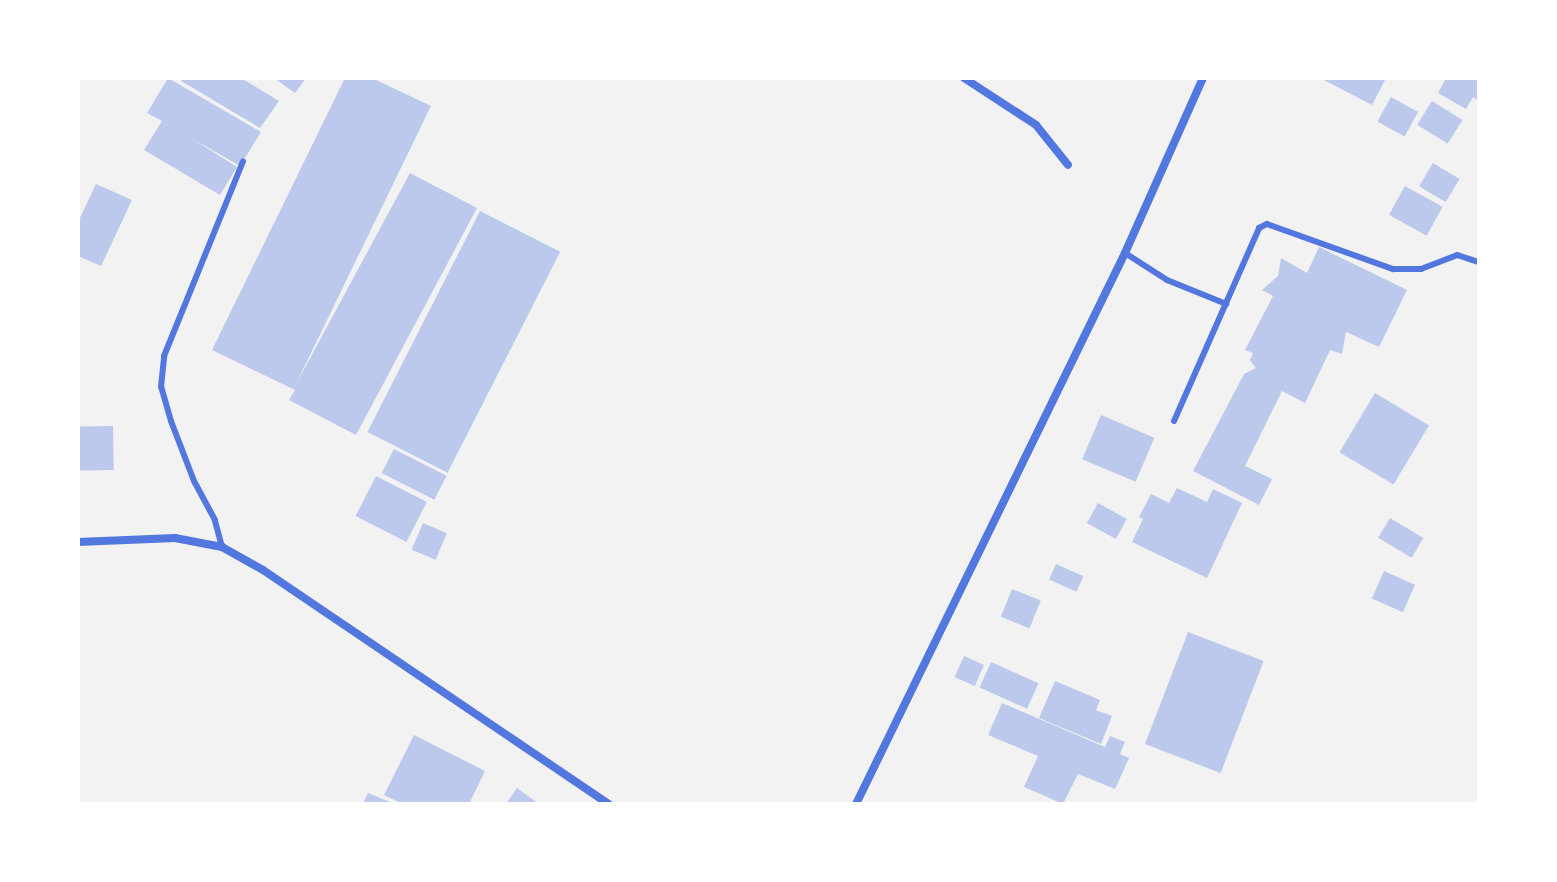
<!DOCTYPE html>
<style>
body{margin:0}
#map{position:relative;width:1557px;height:882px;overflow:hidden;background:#f2f2f2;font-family:Roboto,sans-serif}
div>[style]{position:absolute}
.building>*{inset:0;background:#bdc9ec;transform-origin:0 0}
.service>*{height:6px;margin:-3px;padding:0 3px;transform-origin:3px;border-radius:3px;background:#5277de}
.minor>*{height:8px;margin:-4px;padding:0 4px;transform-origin:4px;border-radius:4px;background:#5277de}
span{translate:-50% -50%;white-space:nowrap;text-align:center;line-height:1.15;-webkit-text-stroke:6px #fff;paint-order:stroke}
.frame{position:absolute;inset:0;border:80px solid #fff;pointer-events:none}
</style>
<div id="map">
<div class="building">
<div style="clip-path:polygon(168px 78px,261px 132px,240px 166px,191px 138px,237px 167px,220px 195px,144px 150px,162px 121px,147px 113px)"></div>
<div style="clip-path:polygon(183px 78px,241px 78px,279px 101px,260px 128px,181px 81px)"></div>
<div style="clip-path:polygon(274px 78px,306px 78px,295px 93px)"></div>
<div style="clip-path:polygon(345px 78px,372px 78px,431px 106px,295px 386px,410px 173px,477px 208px,356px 435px,289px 400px,295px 390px,212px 350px)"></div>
<div style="clip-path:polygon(1320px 78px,1386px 78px,1372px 105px)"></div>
<div style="clip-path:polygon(1446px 78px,1479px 78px,1479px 101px,1473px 97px,1466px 109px,1438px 93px)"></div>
<div style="left:1391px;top:97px;width:31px;height:28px;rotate:29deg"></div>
<div style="left:1432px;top:101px;width:36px;height:28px;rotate:32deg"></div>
<div style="left:1433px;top:163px;width:31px;height:27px;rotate:31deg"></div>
<div style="clip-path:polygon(96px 184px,132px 200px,101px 266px,78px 256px,78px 222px)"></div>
<div style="left:1405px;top:186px;width:43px;height:33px;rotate:29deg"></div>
<div style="left:480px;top:211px;width:90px;height:248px;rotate:27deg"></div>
<div style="clip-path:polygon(1319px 247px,1407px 290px,1379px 347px,1346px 332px,1342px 354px,1330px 350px,1305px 403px,1282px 391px,1245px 466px,1272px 479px,1259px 505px,1193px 471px,1244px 374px,1256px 368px,1250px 360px,1253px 353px,1245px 350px,1273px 296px,1262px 290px,1278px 276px,1281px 258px,1307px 273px)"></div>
<div style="left:1375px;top:393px;width:63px;height:69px;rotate:31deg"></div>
<div style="left:1101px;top:415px;width:58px;height:48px;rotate:23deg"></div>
<div style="left:113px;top:426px;width:44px;height:35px;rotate:89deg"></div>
<div style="left:394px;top:449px;width:59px;height:27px;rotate:27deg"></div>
<div style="left:376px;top:476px;width:57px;height:45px;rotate:27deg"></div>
<div style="clip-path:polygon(1177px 488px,1207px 502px,1213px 489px,1242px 503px,1207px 578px,1132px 542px,1143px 519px,1139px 517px,1151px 494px,1169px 503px)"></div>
<div style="left:1098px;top:503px;width:33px;height:23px;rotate:29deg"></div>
<div style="left:1390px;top:518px;width:39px;height:23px;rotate:31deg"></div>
<div style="left:423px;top:523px;width:26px;height:29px;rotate:23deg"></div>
<div style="left:1056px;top:564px;width:30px;height:17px;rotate:24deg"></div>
<div style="left:1384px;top:571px;width:34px;height:30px;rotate:24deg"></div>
<div style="left:1012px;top:589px;width:31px;height:30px;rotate:22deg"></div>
<div style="left:1188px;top:632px;width:81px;height:120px;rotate:21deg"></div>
<div style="left:964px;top:656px;width:22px;height:23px;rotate:24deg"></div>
<div style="left:991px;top:662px;width:52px;height:28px;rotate:24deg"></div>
<div style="clip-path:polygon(1055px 681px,1100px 700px,1096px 710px,1112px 716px,1101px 744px,1039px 718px)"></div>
<div style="clip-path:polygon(1002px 703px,1105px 747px,1110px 736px,1125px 742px,1120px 754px,1129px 758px,1115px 789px,1078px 774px,1063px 804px,1024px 787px,1038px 756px,988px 735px)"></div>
<div style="clip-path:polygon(414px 735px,485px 771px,469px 804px,403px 804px,384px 795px)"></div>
<div style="clip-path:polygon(517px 788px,539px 804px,506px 804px)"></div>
<div style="clip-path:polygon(368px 793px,395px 804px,363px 804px)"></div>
</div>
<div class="service">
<div style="left:1125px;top:253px;width:50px;rotate:32.7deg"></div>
<div style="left:1167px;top:280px;width:64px;rotate:22.1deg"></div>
<div style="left:1174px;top:421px;width:211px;rotate:-66.2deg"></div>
<div style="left:1259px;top:228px;width:9px;rotate:-27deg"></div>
<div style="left:1267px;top:224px;width:134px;rotate:19.7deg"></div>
<div style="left:1393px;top:269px;width:28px"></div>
<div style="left:1421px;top:269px;width:39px;rotate:-21deg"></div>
<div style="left:1457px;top:255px;width:23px;rotate:18deg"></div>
<div style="left:222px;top:547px;width:28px;rotate:-105deg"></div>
<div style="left:215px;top:520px;width:44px;rotate:-118.3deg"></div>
<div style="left:194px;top:481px;width:64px;rotate:-111deg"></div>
<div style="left:171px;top:421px;width:35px;rotate:-106deg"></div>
<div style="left:161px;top:387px;width:31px;rotate:-84deg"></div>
<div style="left:164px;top:356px;width:210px;rotate:-67.9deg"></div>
</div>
<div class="minor">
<div style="left:964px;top:78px;width:86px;rotate:33.1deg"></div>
<div style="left:1036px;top:125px;width:51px;rotate:51.3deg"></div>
<div style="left:78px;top:542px;width:97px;rotate:-2.4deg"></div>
<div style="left:175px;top:538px;width:48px;rotate:10.8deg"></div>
<div style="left:222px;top:547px;width:47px;rotate:29.3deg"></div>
<div style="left:263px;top:570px;width:418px;rotate:34.1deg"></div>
<div style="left:856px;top:804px;width:613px;rotate:-63.98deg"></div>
<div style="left:1125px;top:253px;width:192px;rotate:-66deg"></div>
</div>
<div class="frame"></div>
</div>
